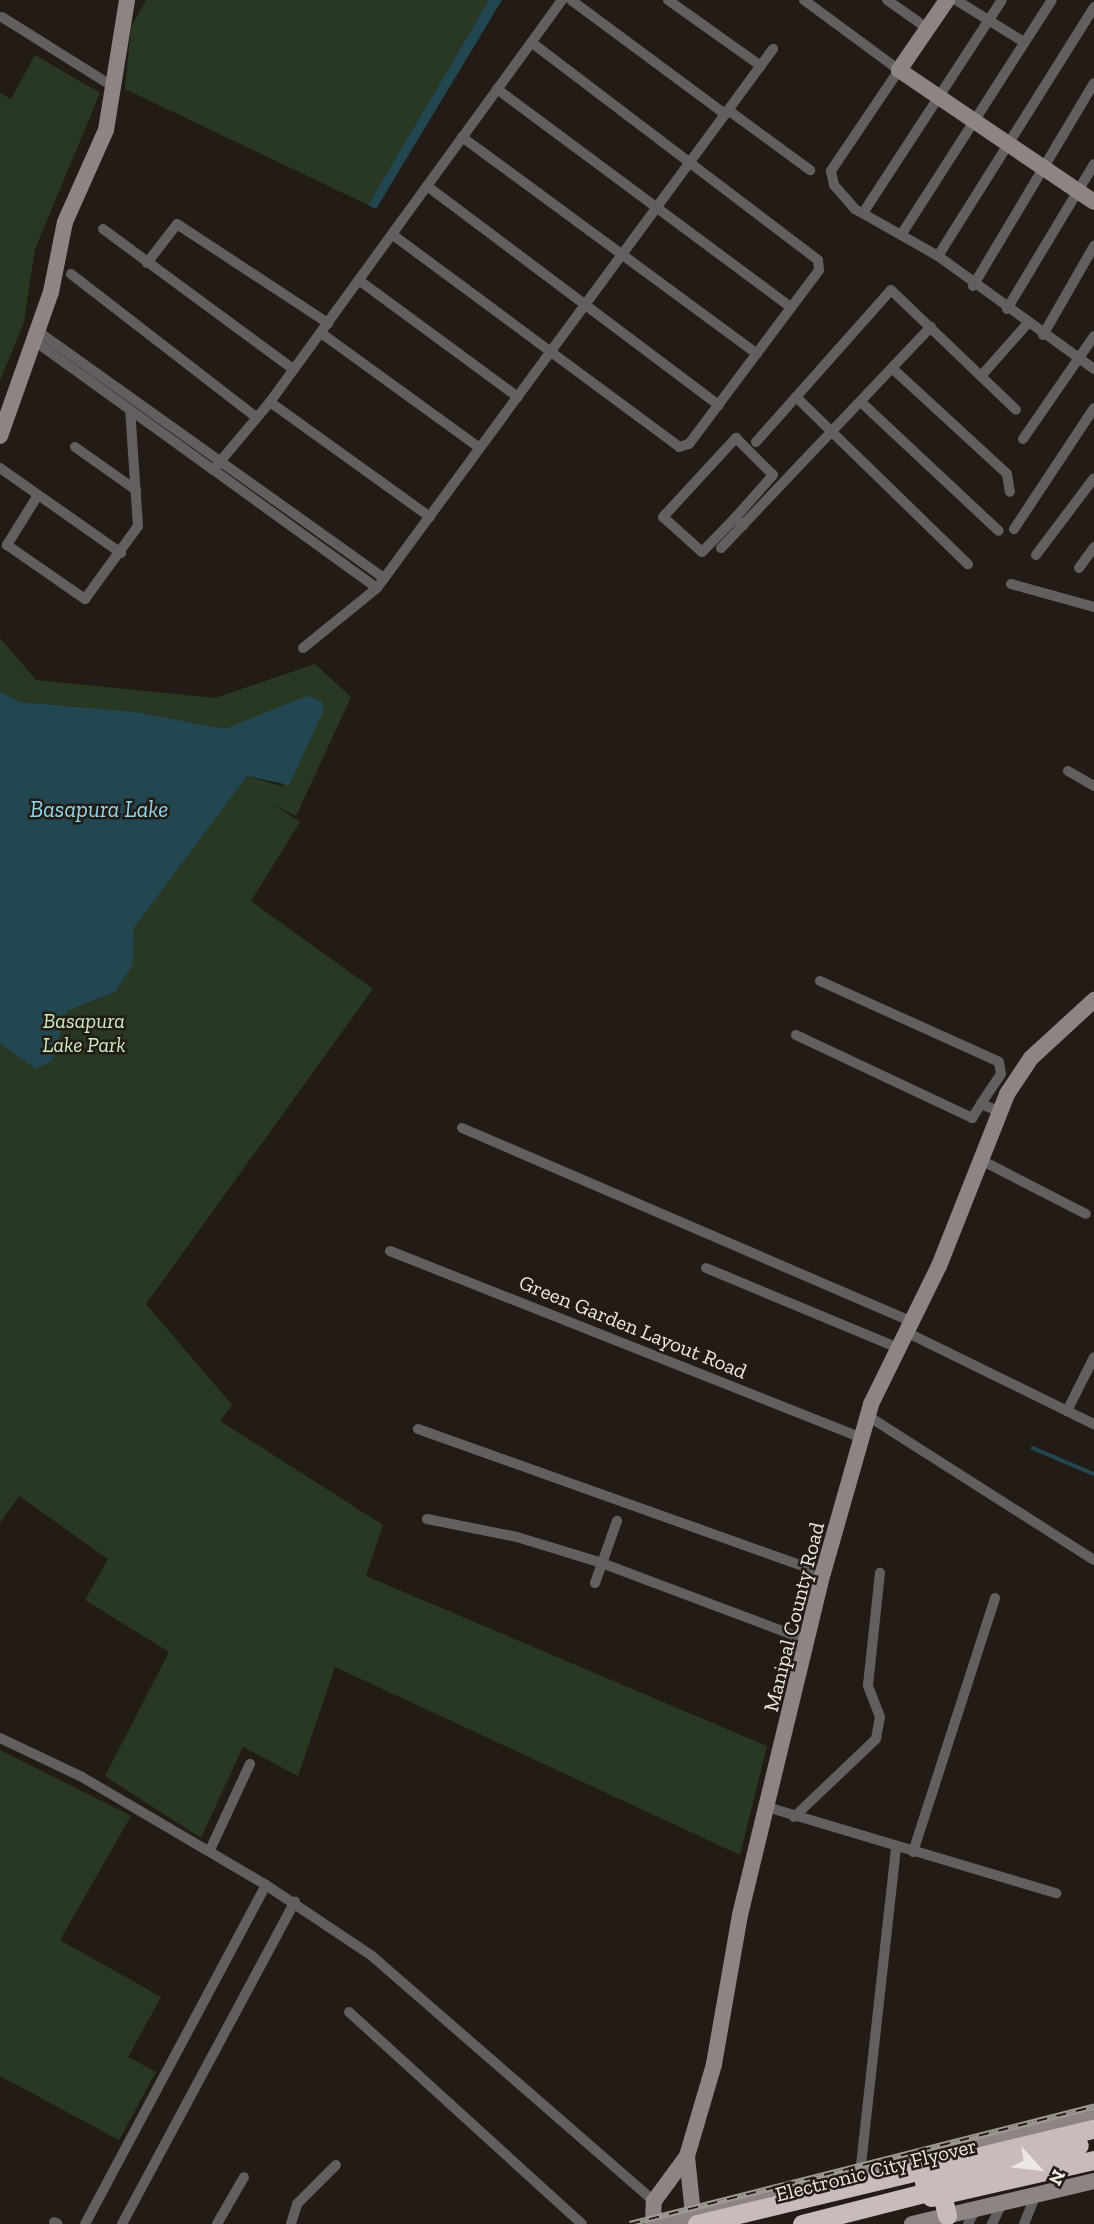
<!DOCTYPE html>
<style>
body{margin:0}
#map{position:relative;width:1094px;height:2224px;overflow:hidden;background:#231c16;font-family:"Zilla Slab",serif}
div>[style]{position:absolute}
.green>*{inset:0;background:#283823}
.water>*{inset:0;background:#224750}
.stream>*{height:3.5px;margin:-1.75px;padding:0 1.75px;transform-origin:1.75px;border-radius:1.75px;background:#224750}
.street>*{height:10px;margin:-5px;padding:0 5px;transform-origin:5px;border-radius:5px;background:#645f5f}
.secondary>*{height:16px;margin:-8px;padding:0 8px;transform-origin:8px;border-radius:8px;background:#8d8484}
.highway>*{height:19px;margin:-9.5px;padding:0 9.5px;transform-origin:9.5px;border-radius:9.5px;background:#c9bbbc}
.rail>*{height:6px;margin-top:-3px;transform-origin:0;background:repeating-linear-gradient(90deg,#231c16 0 10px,#9f9994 0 20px);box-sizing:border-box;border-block:2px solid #9f9994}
span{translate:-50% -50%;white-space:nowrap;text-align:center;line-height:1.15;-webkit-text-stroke:5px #231c16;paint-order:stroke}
.park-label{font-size:21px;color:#c9eebe;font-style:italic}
.street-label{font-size:21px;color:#ece7e3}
.water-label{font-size:23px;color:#90d6e8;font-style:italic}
.north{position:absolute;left:1003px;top:2133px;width:70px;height:70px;-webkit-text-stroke:5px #231c16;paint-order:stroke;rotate:117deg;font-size:19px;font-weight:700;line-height:28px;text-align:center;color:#ece7e3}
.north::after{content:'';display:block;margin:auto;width:24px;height:32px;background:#ece7e3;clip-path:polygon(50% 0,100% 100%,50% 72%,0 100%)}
</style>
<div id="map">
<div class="green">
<div style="clip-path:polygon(146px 0,489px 0,368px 205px,125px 89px,131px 27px)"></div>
<div style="clip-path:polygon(35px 55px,100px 93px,35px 249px,24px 322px,0 381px,0 93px,11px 99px)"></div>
<div style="clip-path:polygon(0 638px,36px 680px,215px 698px,315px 664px,351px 697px,296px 816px,273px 804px,300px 822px,251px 901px,373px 989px,146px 1304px,232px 1405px,220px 1421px,383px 1525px,366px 1576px,767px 1746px,740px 1855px,335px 1667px,298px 1776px,243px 1747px,201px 1838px,105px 1776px,169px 1652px,85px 1600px,108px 1559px,19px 1496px,0 1523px,0 1044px,36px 1069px,51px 1061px,67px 1011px,115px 992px,133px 965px,134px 928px,247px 776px,284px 787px,247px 722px,225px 729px,137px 712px,20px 702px,0 692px)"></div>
<div style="clip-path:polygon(0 1750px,131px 1816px,60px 1940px,161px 1997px,128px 2057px,156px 2072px,119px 2140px,0 2076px)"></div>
</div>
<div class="water">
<div style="clip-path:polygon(489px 0,502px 0,376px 209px,368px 205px)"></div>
<div style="clip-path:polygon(0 692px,20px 702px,137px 712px,225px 729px,306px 696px,322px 701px,324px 710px,289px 785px,247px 776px,134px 928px,133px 965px,115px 992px,67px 1011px,52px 1061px,36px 1069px,0 1044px)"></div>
</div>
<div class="stream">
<div style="left:1033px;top:1448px;width:66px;rotate:23.1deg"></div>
</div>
<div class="street">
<div style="left:571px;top:0;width:192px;rotate:36.5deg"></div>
<div style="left:668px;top:0;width:114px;rotate:35.4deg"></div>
<div style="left:804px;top:0;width:118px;rotate:36.4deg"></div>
<div style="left:899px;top:70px;width:122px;rotate:124deg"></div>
<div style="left:831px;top:171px;width:14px;rotate:78deg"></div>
<div style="left:834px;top:185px;width:32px;rotate:49deg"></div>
<div style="left:855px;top:209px;width:95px;rotate:29.5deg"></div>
<div style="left:938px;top:256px;width:193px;rotate:35.9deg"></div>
<div style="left:887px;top:0;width:49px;rotate:35deg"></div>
<div style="left:956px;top:0;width:80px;rotate:31.7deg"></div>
<div style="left:2px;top:17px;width:130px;rotate:32.1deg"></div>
<div style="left:497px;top:89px;width:366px;rotate:36.6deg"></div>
<div style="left:728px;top:110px;width:102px;rotate:36.2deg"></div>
<div style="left:462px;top:137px;width:366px;rotate:36.3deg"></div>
<div style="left:427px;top:186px;width:365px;rotate:36.9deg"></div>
<div style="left:863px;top:213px;width:254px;rotate:-56.9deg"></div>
<div style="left:103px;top:229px;width:237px;rotate:36.4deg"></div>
<div style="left:393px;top:235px;width:356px;rotate:36.5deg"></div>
<div style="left:679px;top:447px;width:10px;rotate:-17deg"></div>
<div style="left:689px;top:444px;width:217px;rotate:-53.2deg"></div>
<div style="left:819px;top:270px;width:10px;rotate:-96deg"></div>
<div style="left:818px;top:260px;width:360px;rotate:-142.8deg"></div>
<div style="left:901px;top:235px;width:279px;rotate:-57.3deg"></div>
<div style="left:938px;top:256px;width:294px;rotate:-57.9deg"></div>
<div style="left:147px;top:263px;width:49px;rotate:-52.4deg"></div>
<div style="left:177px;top:224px;width:181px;rotate:33.3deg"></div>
<div style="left:71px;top:274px;width:235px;rotate:37.7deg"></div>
<div style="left:360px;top:281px;width:196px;rotate:36.3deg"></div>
<div style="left:973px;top:286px;width:236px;rotate:-59.2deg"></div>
<div style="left:1007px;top:309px;width:169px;rotate:-59deg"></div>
<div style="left:39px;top:332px;width:424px;rotate:35.5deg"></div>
<div style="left:321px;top:333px;width:196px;rotate:35.9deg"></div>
<div style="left:1043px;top:335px;width:103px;rotate:-60.2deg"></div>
<div style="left:36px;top:342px;width:420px;rotate:35.8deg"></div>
<div style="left:893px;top:369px;width:155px;rotate:42.6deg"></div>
<div style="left:1007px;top:474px;width:18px;rotate:81deg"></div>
<div style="left:981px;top:376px;width:69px;rotate:-48.5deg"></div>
<div style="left:796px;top:397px;width:240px;rotate:44.2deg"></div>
<div style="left:270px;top:402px;width:197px;rotate:35.7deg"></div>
<div style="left:862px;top:403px;width:187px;rotate:43.1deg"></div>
<div style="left:1023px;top:439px;width:125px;rotate:-55.4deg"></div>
<div style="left:756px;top:442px;width:203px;rotate:-48.4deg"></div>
<div style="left:891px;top:290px;width:173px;rotate:43.8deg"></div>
<div style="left:75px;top:447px;width:75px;rotate:35.2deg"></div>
<div style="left:0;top:468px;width:148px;rotate:35.1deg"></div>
<div style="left:213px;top:470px;width:89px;rotate:-50deg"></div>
<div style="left:270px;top:402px;width:497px;rotate:-54deg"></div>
<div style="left:38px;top:495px;width:59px;rotate:121.8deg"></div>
<div style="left:7px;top:545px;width:95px;rotate:34.7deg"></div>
<div style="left:85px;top:599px;width:90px;rotate:-54deg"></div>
<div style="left:138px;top:526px;width:116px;rotate:-93.9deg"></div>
<div style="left:735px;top:518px;width:47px;rotate:134.1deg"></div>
<div style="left:702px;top:552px;width:52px;rotate:-138.1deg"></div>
<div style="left:663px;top:517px;width:108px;rotate:-47.3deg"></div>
<div style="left:736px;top:438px;width:52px;rotate:45deg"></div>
<div style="left:773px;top:475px;width:57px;rotate:131.5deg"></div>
<div style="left:735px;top:518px;width:11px;rotate:41deg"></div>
<div style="left:1014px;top:529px;width:145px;rotate:-56.5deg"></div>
<div style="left:721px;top:548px;width:305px;rotate:-46.5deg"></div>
<div style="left:1036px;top:555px;width:96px;rotate:-53deg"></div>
<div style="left:1079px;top:568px;width:26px;rotate:-54deg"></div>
<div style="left:1011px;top:584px;width:86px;rotate:15.5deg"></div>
<div style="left:303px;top:648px;width:95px;rotate:-39deg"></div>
<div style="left:377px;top:588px;width:669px;rotate:-53.7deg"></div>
<div style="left:1068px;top:771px;width:30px;rotate:30deg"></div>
<div style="left:820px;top:981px;width:196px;rotate:24.3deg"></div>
<div style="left:999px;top:1062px;width:12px;rotate:81deg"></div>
<div style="left:1001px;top:1074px;width:36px;rotate:124deg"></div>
<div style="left:796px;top:1035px;width:195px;rotate:25.2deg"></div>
<div style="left:972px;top:1118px;width:17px;rotate:-57deg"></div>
<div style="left:981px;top:1104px;width:18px;rotate:22deg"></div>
<div style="left:462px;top:1128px;width:489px;rotate:23.3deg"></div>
<div style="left:979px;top:1159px;width:120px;rotate:27.2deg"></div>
<div style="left:390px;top:1251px;width:508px;rotate:21.61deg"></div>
<div style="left:706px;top:1268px;width:208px;rotate:22.6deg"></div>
<div style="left:906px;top:1332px;width:179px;rotate:26.1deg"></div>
<div style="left:1067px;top:1411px;width:60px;rotate:-63.4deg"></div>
<div style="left:1067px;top:1411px;width:30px;rotate:26deg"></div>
<div style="left:868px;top:1416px;width:268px;rotate:32.5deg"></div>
<div style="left:418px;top:1429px;width:430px;rotate:19.6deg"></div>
<div style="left:427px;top:1519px;width:92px;rotate:11.3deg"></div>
<div style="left:517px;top:1537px;width:86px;rotate:17deg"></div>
<div style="left:599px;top:1562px;width:224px;rotate:20.6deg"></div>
<div style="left:595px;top:1583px;width:66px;rotate:-70.5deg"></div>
<div style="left:0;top:1738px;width:91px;rotate:25.4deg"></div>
<div style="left:82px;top:1777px;width:213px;rotate:30.4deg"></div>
<div style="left:266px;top:1885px;width:384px;rotate:118.1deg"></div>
<div style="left:767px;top:1807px;width:302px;rotate:16.6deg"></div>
<div style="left:794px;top:1817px;width:113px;rotate:-43.6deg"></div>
<div style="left:876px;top:1739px;width:22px;rotate:-80deg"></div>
<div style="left:880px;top:1717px;width:34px;rotate:-111deg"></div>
<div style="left:868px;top:1685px;width:113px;rotate:-83.9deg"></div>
<div style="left:210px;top:1850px;width:95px;rotate:-65.1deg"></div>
<div style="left:913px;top:1852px;width:267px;rotate:-72.1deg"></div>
<div style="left:266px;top:1885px;width:128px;rotate:33.8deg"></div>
<div style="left:372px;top:1956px;width:374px;rotate:41deg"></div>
<div style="left:349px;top:2012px;width:315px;rotate:42.3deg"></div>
<div style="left:860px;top:2174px;width:327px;rotate:-83.7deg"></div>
<div style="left:54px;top:2222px;width:4px;rotate:27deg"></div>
<div style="left:122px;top:2224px;width:366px;rotate:-61.8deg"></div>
<div style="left:217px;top:2224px;width:54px;rotate:-60.1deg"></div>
<div style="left:291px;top:2224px;width:21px;rotate:-73deg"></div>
<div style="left:297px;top:2204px;width:55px;rotate:-45deg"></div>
<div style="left:968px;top:2224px;width:18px;rotate:-63deg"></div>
<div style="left:992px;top:2224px;width:25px;rotate:-64deg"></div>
<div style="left:1024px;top:2224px;width:32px;rotate:-68deg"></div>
</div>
<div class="secondary">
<div style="left:947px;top:0;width:85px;rotate:124.4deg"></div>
<div style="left:899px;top:70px;width:235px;rotate:34.1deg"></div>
<div style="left:0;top:436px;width:153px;rotate:-70.5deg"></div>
<div style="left:51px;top:292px;width:71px;rotate:-78.7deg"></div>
<div style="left:65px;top:222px;width:101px;rotate:-66deg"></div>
<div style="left:106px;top:130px;width:132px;rotate:-80.8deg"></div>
<div style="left:653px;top:2224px;width:23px;rotate:-88deg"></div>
<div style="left:654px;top:2201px;width:56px;rotate:-53.7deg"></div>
<div style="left:659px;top:2224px;width:448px;rotate:-13.9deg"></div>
<div style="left:694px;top:2224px;width:68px;rotate:-95.9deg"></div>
<div style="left:687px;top:2156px;width:96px;rotate:-73.6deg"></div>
<div style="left:714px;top:2064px;width:151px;rotate:-80.1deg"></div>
<div style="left:740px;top:1915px;width:352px;rotate:-76.4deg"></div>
<div style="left:823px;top:1573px;width:176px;rotate:-74.1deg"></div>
<div style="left:871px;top:1404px;width:154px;rotate:-63.8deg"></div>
<div style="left:939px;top:1266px;width:185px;rotate:-68.4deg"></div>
<div style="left:1007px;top:1094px;width:43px;rotate:-56.3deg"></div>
<div style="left:1031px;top:1058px;width:86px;rotate:-42.6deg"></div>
<div style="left:912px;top:2224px;width:187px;rotate:-13.3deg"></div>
</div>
<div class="highway">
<div style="left:924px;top:2182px;width:159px;rotate:-13.4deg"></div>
<div style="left:942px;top:2195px;width:21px;rotate:76deg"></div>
<div style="left:931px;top:2197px;width:167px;rotate:-12.8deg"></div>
<div style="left:697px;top:2224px;width:408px;rotate:-13.5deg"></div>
<div style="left:802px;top:2224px;width:146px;rotate:-14.3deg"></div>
</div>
<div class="rail">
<div style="left:630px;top:2224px;width:479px;rotate:-14.2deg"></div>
</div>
<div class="park-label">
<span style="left:84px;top:1033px">Basapura<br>Lake Park</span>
</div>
<div class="street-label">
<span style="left:633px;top:1327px;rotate:22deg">Green Garden Layout Road</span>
<span style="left:794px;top:1617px;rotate:-76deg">Manipal County Road</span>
<span style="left:876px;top:2170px;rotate:-14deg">Electronic City Flyover</span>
</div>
<div class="water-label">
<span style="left:99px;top:809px">Basapura Lake</span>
</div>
<div class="north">N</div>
</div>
